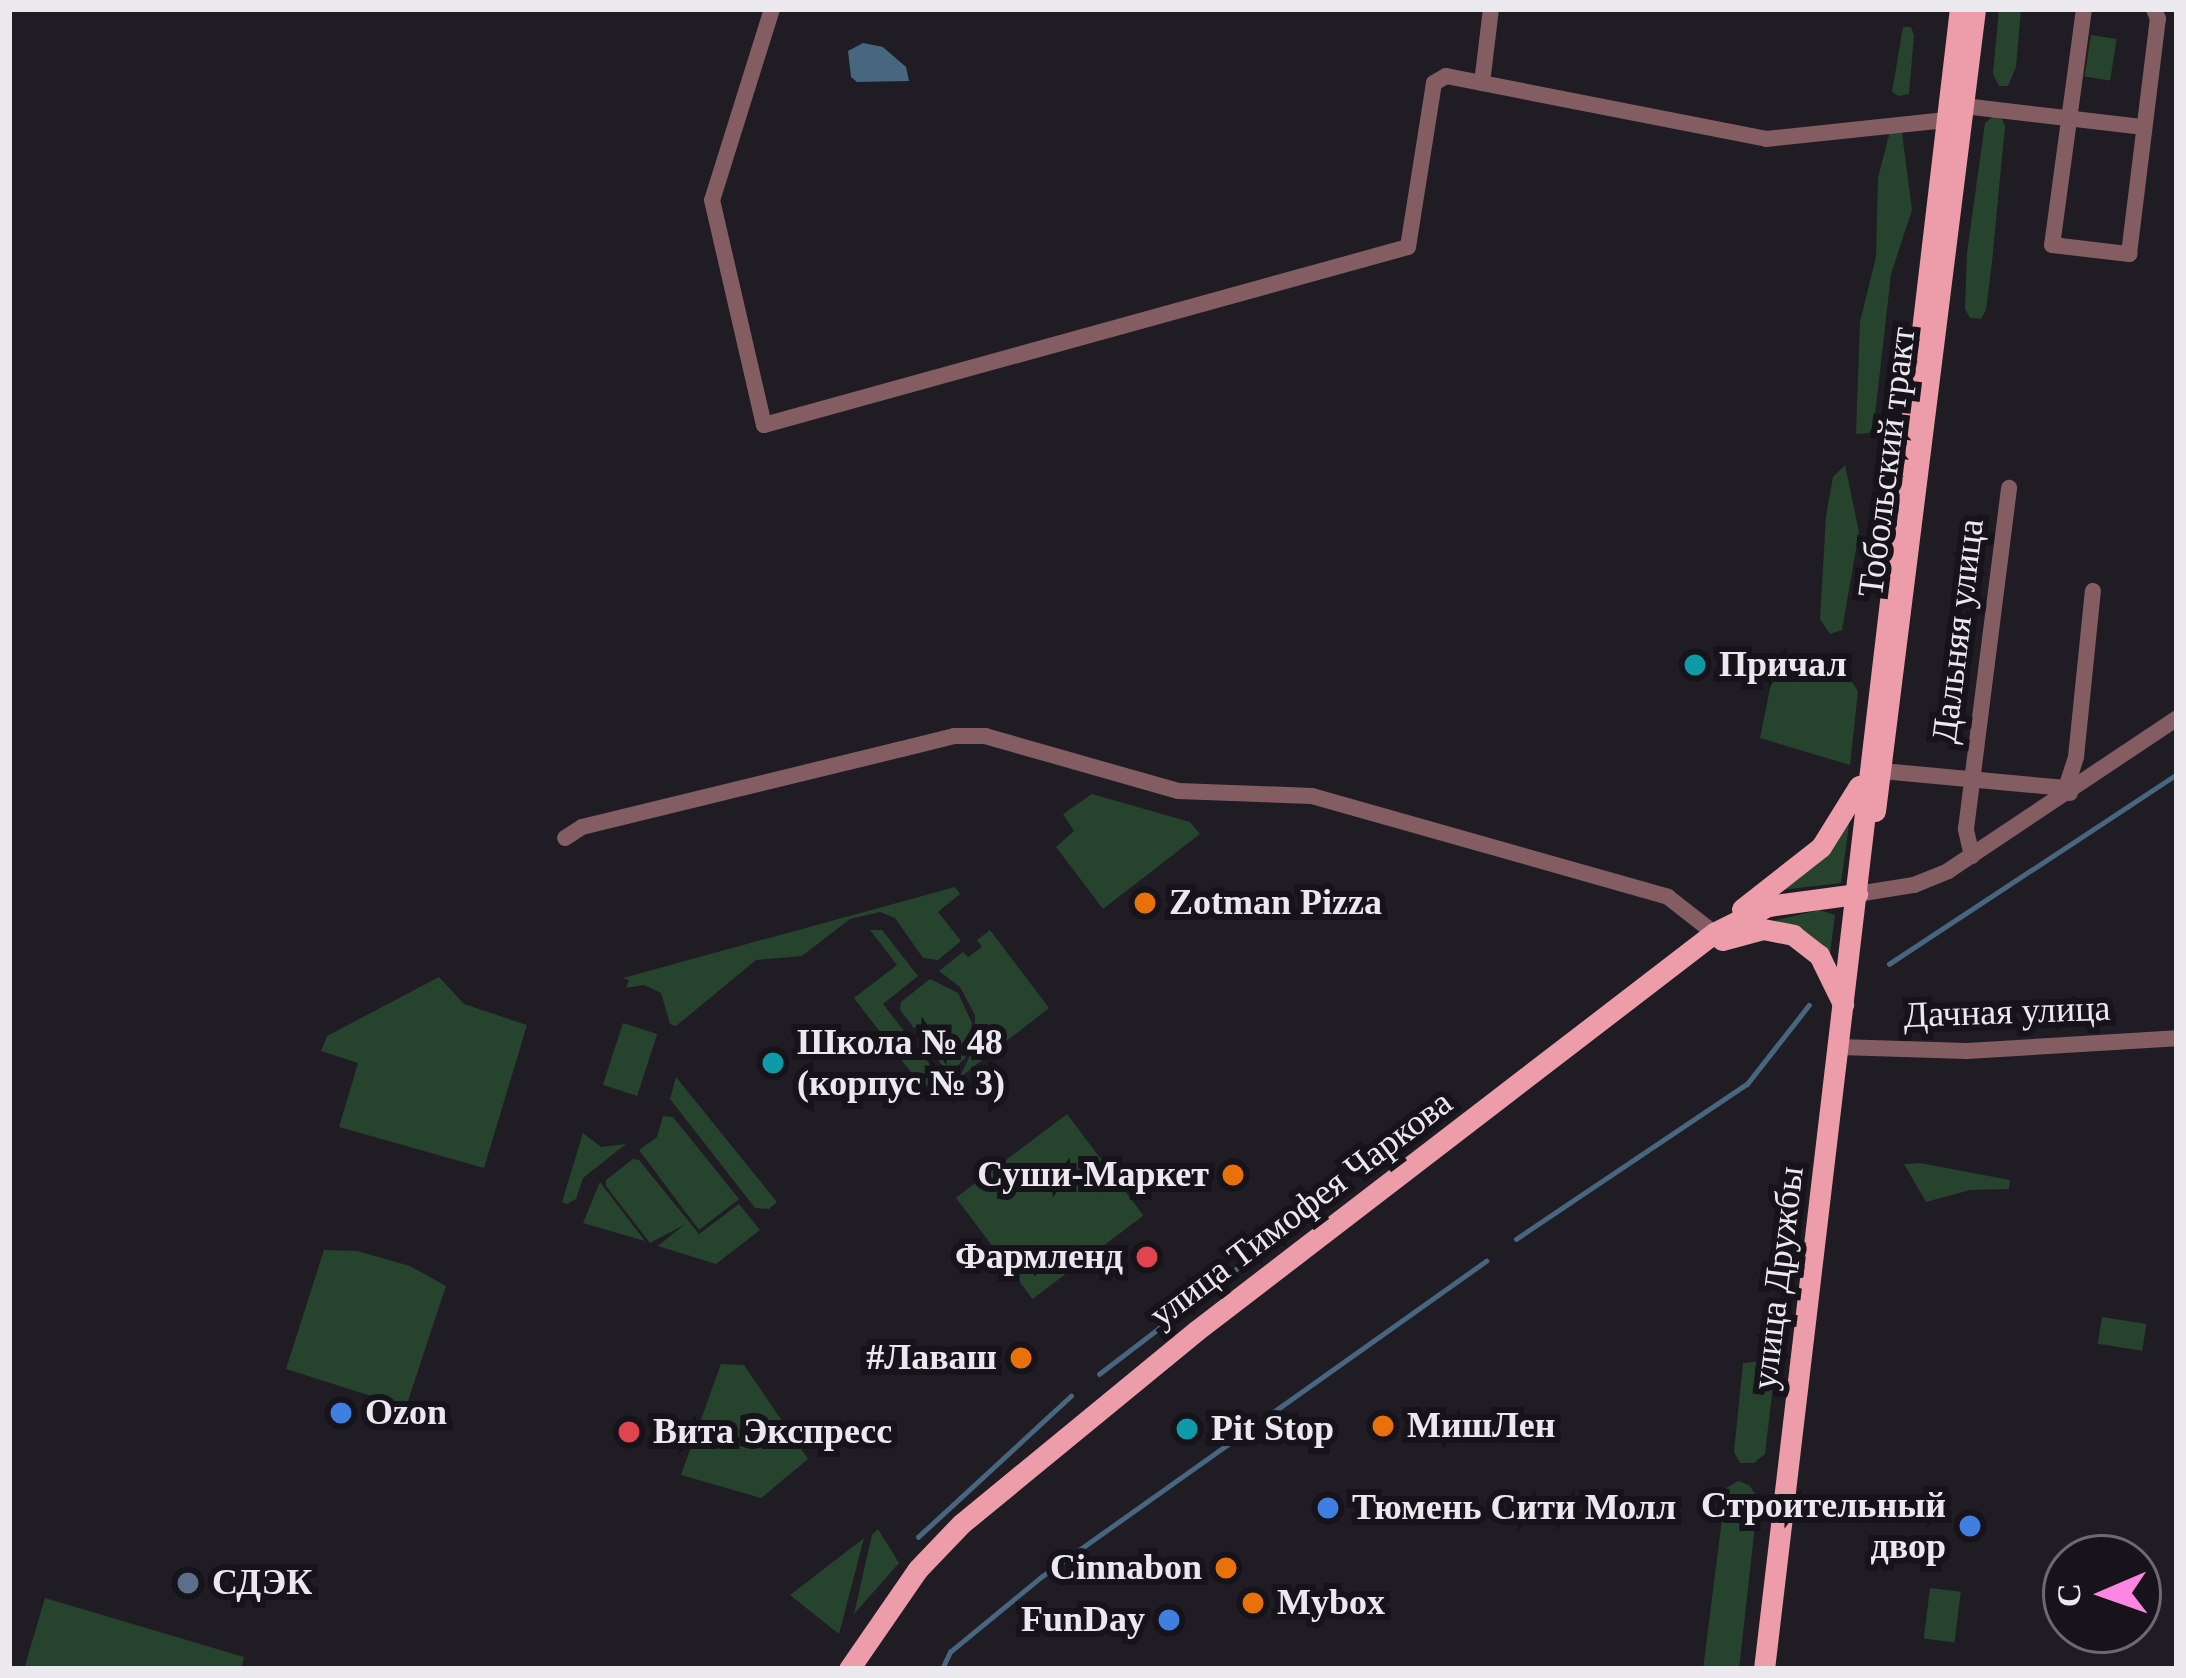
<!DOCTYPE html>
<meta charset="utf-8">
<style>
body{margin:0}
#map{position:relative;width:2186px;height:1678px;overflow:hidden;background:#201c23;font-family:"Times New Roman",serif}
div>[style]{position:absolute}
.green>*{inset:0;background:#26432e;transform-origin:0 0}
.water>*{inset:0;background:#47667f}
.stream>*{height:4.5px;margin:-2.25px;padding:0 2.25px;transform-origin:2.25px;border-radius:2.25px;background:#47667f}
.minor>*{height:16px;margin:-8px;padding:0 8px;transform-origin:8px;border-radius:8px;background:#845d63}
.major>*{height:21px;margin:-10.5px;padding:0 10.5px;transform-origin:10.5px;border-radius:10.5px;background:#ed9caa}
.dots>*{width:33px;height:33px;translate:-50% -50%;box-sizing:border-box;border:6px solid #17131a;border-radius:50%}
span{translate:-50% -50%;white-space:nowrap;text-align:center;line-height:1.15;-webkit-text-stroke:12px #17131a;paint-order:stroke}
.street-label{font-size:36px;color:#ece9ee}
.poi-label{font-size:36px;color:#ece9ee;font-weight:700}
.left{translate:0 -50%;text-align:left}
.right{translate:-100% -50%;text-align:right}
.frame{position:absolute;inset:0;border:12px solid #ece9ee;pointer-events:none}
.north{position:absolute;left:2042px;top:1534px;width:120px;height:120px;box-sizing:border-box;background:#17131a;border:3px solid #6c696f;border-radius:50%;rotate:268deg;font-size:33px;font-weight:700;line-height:48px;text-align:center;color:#ece9ee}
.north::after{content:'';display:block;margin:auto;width:42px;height:54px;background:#fd86e3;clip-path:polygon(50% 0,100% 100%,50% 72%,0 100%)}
</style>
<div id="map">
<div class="green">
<div style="clip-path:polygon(1999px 9px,2021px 9px,2016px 67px,2008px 86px,1999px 86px,1993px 74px)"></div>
<div style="clip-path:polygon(1903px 27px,1911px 27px,1914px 35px,1909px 94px,1899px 96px,1892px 92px)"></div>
<div style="left:2091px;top:35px;width:26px;height:42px;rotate:9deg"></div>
<div style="clip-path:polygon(1993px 116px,2001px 117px,2005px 126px,1992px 262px,1986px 310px,1981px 319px,1970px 318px,1965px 309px,1967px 253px,1985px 123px)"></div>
<div style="clip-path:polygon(1890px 131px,1902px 133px,1912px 210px,1891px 274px,1874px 424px,1869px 433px,1856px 434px,1860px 322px,1876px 257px,1878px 178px)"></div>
<div style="clip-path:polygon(1845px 465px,1859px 532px,1842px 630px,1830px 634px,1820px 619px,1826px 516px,1833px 477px)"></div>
<div style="clip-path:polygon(1787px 659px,1845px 672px,1858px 691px,1850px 765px,1760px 738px,1774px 669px)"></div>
<div style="clip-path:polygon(1092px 794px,1190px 822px,1200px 834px,1103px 909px,1056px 847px,1074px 831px,1063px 814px)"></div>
<div style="clip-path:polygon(1850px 817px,1841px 883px,1781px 890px,1833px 847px)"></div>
<div style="clip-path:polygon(955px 887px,960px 894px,938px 912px,961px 941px,938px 960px,923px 958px,895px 918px,880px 912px,850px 919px,802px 956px,756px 960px,676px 1026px,670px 1024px,661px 993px,644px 985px,626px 988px,629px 980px,623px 978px)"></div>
<div style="clip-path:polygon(1819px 910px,1835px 915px,1829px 961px,1747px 927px)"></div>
<div style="clip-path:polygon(870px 930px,882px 930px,918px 976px,883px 1004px,934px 1070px,932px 1082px,923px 1088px,854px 998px,897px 965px)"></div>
<div style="clip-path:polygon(990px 930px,1049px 1008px,959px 1078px,975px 1046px,975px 1015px,960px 987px,939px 971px,963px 952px,968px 957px,982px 947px,977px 940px)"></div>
<div style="clip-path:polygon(439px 977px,464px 1004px,527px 1025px,484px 1168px,339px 1127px,358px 1063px,321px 1051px,327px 1036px)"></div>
<div style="clip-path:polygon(930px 979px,958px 993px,972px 1023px,965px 1058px,949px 1074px,939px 1061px,949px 1052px,936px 1057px,916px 1032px,927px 1022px,914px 1028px,900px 1010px,901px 1002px)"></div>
<div style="left:623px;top:1023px;width:36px;height:65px;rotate:18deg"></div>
<div style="clip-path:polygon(676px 1077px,777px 1202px,769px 1209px,755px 1208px,670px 1099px)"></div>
<div style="left:1067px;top:1114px;width:127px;height:139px;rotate:53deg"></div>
<div style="clip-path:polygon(663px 1116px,673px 1117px,739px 1199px,699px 1230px,639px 1150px,657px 1137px)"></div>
<div style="clip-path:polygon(583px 1133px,601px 1147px,626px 1144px,583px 1178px,576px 1199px,567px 1204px,562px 1202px)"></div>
<div style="clip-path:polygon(633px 1159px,639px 1160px,699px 1234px,739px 1204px,760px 1230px,716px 1264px,658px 1246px,684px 1225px,650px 1243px,606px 1186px,606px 1180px)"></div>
<div style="clip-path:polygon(1920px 1163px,2010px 1180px,2009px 1189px,1970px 1190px,1926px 1202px,1904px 1164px)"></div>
<div style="clip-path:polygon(600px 1182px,645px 1241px,583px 1223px)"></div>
<div style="clip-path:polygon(324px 1250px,357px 1251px,410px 1266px,446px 1286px,406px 1407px,286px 1369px)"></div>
<div style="left:2102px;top:1317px;width:45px;height:27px;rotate:9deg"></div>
<div style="clip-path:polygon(1764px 1361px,1775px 1369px,1765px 1454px,1754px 1463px,1740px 1463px,1734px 1452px,1743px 1363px)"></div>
<div style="clip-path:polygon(721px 1364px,744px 1365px,808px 1459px,761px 1498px,681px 1475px)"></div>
<div style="clip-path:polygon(1738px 1481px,1749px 1485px,1758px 1498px,1739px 1669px,1703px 1669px,1726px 1488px)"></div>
<div style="clip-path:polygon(878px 1529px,899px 1563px,854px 1614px,872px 1535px)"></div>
<div style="clip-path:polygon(864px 1538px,839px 1634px,790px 1595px)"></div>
<div style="left:1930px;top:1588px;width:31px;height:51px;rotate:7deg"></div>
<div style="clip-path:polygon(45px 1598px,244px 1657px,241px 1669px,24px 1669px)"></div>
</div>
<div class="water">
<div style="clip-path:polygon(863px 43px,883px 47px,906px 67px,909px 81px,857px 82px,851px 77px,848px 51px)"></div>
</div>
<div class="stream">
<div style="left:1889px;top:964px;width:345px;rotate:-33.4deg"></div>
<div style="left:1516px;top:1239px;width:278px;rotate:-33.9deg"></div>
<div style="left:1747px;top:1084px;width:100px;rotate:-51.9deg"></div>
<div style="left:1099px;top:1374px;width:250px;rotate:-37.4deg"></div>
<div style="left:918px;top:1537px;width:208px;rotate:-42.7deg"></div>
<div style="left:942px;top:1669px;width:19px;rotate:-65deg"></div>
<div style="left:950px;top:1652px;width:118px;rotate:-39.5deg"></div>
<div style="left:1041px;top:1577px;width:546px;rotate:-35.38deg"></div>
</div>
<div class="minor">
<div style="left:772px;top:9px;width:200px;rotate:107.4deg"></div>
<div style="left:712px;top:200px;width:231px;rotate:77deg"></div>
<div style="left:764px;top:425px;width:668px;rotate:-15.45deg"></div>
<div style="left:1408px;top:247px;width:166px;rotate:-81deg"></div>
<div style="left:1434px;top:83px;width:14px;rotate:-30deg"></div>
<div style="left:1446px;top:76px;width:326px;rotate:11.1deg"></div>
<div style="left:1766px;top:139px;width:181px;rotate:-6deg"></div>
<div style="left:2084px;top:9px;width:238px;rotate:97.7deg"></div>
<div style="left:2052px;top:245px;width:78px;rotate:6.7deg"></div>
<div style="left:2129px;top:254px;width:237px;rotate:-83deg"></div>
<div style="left:2158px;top:19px;width:11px;rotate:-112deg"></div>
<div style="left:1482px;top:83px;width:75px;rotate:-83.1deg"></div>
<div style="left:1964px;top:106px;width:181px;rotate:6.7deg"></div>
<div style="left:1882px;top:771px;width:185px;rotate:5.3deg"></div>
<div style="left:2070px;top:793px;width:6px;rotate:-129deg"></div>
<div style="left:2066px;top:788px;width:33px;rotate:-72deg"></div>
<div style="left:2076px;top:757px;width:167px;rotate:-84.2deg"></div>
<div style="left:565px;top:838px;width:20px;rotate:-33deg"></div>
<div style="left:582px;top:827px;width:329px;rotate:-13.7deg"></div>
<div style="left:902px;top:749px;width:54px;rotate:-14deg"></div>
<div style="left:954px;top:736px;width:31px"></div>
<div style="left:985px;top:736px;width:201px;rotate:15.9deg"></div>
<div style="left:1178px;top:791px;width:134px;rotate:2.1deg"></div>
<div style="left:1312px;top:796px;width:370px;rotate:15.8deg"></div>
<div style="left:1668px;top:897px;width:58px;rotate:38deg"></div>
<div style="left:1972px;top:856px;width:28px;rotate:-103deg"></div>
<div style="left:1966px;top:829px;width:344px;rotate:-82.8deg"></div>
<div style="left:1857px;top:894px;width:58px;rotate:-9deg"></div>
<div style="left:1914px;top:885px;width:37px;rotate:-22deg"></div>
<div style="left:1948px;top:871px;width:275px;rotate:-33.7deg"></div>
<div style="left:1839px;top:1047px;width:128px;rotate:1.8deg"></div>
<div style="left:1967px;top:1051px;width:210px;rotate:-3.5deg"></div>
</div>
<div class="major">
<div style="left:1875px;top:811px;width:808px;rotate:-82.89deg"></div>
<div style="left:1742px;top:909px;width:100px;rotate:-38.1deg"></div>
<div style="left:1821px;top:847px;width:72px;rotate:-58.1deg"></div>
<div style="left:1722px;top:940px;width:42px;rotate:-15deg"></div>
<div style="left:1763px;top:929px;width:31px;rotate:11deg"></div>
<div style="left:1793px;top:935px;width:33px;rotate:38deg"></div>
<div style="left:1819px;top:955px;width:55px;rotate:63.9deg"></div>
<div style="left:849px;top:1669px;width:121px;rotate:-55.4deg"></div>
<div style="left:918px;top:1569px;width:62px;rotate:-46.3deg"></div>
<div style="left:961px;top:1524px;width:304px;rotate:-39.4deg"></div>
<div style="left:1196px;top:1331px;width:653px;rotate:-37.54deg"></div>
<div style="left:1714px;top:933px;width:60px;rotate:-26.6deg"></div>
<div style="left:1768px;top:906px;width:90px;rotate:-7.7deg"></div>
<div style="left:1764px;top:1669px;width:1672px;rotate:-83.27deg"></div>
</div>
<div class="dots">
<div style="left:1695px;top:665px;background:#0f9aa8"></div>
<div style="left:1145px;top:903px;background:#e8710a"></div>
<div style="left:773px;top:1063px;background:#0f9aa8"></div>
<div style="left:1233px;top:1175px;background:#e8710a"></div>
<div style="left:1147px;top:1257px;background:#e0444e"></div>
<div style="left:1021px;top:1358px;background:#e8710a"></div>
<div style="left:341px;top:1413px;background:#3f7fe0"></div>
<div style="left:1383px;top:1426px;background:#e8710a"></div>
<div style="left:1187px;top:1429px;background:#0f9aa8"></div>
<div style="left:629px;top:1432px;background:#e0444e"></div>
<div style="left:1328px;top:1508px;background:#3f7fe0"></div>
<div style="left:1970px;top:1526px;background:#3f7fe0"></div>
<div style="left:1226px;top:1568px;background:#e8710a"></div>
<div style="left:188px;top:1583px;background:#5c6f8a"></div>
<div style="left:1253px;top:1603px;background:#e8710a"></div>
<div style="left:1169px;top:1620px;background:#3f7fe0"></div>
</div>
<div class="street-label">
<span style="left:1887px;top:462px;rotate:-83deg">Тобольский тракт</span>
<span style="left:1958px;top:631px;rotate:-83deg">Дальняя улица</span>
<span style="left:2007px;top:1012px;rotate:-2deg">Дачная улица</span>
<span style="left:1301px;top:1209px;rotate:-37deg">улица Тимофея Чаркова</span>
<span style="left:1778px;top:1278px;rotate:-83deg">улица Дружбы</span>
</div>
<div class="poi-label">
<span class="left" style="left:1719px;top:665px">Причал</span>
<span class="left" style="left:1169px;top:903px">Zotman Pizza</span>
<span class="left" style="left:797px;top:1063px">Школа № 48<br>(корпус № 3)</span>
<span class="right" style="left:1209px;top:1175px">Суши-Маркет</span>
<span class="right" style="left:1123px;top:1257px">Фармленд</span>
<span class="right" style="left:997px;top:1358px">#Лаваш</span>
<span class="left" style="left:365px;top:1413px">Ozon</span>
<span class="left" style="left:1407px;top:1426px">МишЛен</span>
<span class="left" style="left:1211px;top:1429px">Pit Stop</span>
<span class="left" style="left:653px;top:1432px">Вита Экспресс</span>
<span class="right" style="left:1946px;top:1526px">Строительный<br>двор</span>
<span class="left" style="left:1352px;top:1508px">Тюмень Сити Молл</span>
<span class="right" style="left:1202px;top:1568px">Cinnabon</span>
<span class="left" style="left:212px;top:1583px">СДЭК</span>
<span class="left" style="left:1277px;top:1603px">Mybox</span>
<span class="right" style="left:1145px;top:1620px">FunDay</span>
</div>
<div class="frame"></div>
<div class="north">С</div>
</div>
